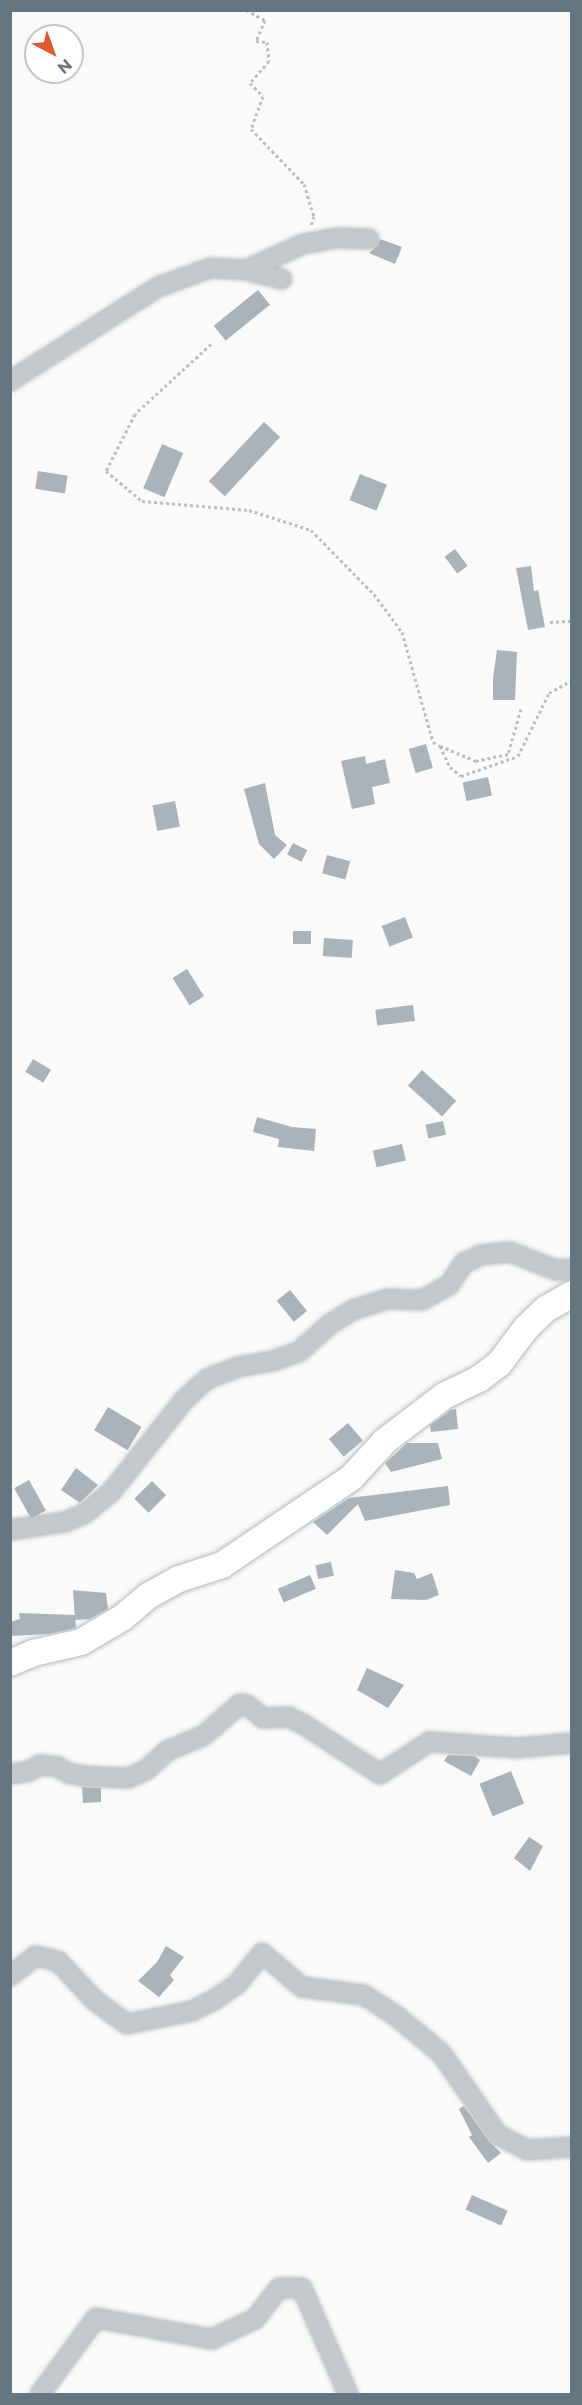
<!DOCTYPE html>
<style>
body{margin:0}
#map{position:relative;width:582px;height:2405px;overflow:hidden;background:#fafaf8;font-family:Montserrat,sans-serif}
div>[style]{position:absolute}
.building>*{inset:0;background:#aab3b9;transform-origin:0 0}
.path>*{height:3px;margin-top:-1.5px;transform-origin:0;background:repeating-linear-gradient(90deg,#bbbfc2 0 3px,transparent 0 6px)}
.roads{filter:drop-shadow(0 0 2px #b3babf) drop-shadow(0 0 2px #b3babf)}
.minor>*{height:18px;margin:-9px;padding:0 9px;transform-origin:9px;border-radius:9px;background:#c3c8cc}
.secondary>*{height:26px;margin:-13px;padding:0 13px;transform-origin:13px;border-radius:13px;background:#fff}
span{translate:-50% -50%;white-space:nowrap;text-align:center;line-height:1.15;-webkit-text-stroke:6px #fff;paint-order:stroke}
.frame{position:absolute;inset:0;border:12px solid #657683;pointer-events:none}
.north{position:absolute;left:24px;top:24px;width:60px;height:60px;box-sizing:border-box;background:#fff;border:2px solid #c1c8cd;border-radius:50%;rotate:139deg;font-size:16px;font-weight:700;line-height:24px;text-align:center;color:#657683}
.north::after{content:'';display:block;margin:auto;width:21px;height:27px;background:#e4572e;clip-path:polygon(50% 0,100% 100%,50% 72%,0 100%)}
</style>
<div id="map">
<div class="building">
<div style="clip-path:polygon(380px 239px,402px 247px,395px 264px,369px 253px,378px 245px)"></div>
<div style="left:258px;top:290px;width:19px;height:57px;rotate:51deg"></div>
<div style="left:264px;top:422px;width:22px;height:81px;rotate:43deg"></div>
<div style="left:162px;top:444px;width:23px;height:48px;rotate:23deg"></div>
<div style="left:38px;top:471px;width:30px;height:18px;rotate:9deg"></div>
<div style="left:360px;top:474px;width:29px;height:28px;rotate:22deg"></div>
<div style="left:455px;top:549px;width:21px;height:13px;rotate:53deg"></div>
<div style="clip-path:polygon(531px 566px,534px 591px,538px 590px,545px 627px,528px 630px,516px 568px)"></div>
<div style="clip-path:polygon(497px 650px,517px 652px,515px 700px,493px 700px,493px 678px)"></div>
<div style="left:426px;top:744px;width:25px;height:18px;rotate:74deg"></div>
<div style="clip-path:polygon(365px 756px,366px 764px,385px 759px,390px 783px,372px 787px,375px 804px,352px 809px,341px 761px)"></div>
<div style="left:488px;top:777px;width:19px;height:26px;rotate:78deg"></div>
<div style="clip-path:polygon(265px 783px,275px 835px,287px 845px,274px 859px,259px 844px,244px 789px)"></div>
<div style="left:175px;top:801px;width:26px;height:23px;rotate:79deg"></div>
<div style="left:293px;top:843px;width:16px;height:13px;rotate:27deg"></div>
<div style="left:327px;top:855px;width:24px;height:19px;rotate:15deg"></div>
<div style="left:405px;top:917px;width:22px;height:25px;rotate:69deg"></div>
<div style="left:293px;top:931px;width:18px;height:13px"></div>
<div style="left:324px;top:938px;width:29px;height:18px;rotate:4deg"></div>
<div style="left:187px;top:969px;width:32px;height:17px;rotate:58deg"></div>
<div style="left:413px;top:1005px;width:16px;height:38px;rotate:83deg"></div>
<div style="left:33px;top:1059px;width:21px;height:15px;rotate:31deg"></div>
<div style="left:422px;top:1070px;width:46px;height:21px;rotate:42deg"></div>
<div style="clip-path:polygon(257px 1117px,292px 1127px,316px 1129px,314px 1151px,278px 1147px,279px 1139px,253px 1132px)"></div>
<div style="left:443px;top:1121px;width:14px;height:18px;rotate:78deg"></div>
<div style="left:402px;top:1144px;width:17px;height:30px;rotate:77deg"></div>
<div style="left:290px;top:1290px;width:27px;height:17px;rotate:51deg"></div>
<div style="left:108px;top:1407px;width:39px;height:27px;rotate:31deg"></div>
<div style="clip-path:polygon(456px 1409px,458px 1429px,431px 1432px,430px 1425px,451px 1410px)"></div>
<div style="left:348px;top:1423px;width:23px;height:25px;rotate:50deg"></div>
<div style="clip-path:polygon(407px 1443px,438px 1443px,442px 1459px,391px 1472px,385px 1463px)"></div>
<div style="clip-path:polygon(76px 1468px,98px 1485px,80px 1503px,61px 1490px)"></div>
<div style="left:29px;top:1480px;width:35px;height:17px;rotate:61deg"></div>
<div style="left:152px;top:1481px;width:20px;height:25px;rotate:45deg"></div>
<div style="clip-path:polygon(448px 1486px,450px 1505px,365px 1521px,358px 1504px,327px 1535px,313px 1522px,349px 1498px)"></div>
<div style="left:331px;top:1562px;width:14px;height:16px;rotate:78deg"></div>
<div style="clip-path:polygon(395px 1570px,414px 1573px,417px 1579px,432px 1573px,439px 1595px,426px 1600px,391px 1599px)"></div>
<div style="left:310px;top:1575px;width:15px;height:35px;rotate:67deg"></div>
<div style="clip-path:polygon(73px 1590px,106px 1593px,108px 1609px,90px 1619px,75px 1620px)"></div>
<div style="clip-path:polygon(19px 1613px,75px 1615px,76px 1628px,49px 1634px,10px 1636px,10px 1622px,20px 1619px)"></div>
<div style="clip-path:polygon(367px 1668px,404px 1685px,388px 1708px,357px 1690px)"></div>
<div style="clip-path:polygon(448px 1755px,474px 1756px,480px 1760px,471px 1776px,444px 1761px)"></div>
<div style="left:511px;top:1771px;width:35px;height:34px;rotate:68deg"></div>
<div style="clip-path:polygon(82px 1787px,101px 1788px,101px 1802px,83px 1803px)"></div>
<div style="clip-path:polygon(529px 1837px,543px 1846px,530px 1871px,514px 1858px)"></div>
<div style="clip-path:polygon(166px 1946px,184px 1957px,170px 1975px,174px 1980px,159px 1997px,138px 1981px,157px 1962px)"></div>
<div style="clip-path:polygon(464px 2106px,489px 2141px,501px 2153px,488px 2163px,469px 2137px,472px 2135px,459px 2109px)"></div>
<div style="left:472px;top:2195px;width:39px;height:16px;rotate:24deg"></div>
</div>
<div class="path">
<div style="left:246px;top:10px;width:21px;rotate:28deg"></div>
<div style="left:265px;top:20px;width:23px;rotate:113deg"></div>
<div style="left:256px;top:41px;width:11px;rotate:5deg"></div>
<div style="left:267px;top:42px;width:19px;rotate:84deg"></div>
<div style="left:269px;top:61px;width:29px;rotate:131deg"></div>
<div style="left:250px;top:83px;width:18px;rotate:45deg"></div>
<div style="left:263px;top:96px;width:35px;rotate:110deg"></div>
<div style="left:251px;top:129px;width:76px;rotate:46.1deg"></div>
<div style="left:304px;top:184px;width:34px;rotate:73deg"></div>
<div style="left:314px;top:216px;width:10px;rotate:107deg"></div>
<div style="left:211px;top:344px;width:103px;rotate:137.4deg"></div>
<div style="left:135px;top:414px;width:64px;rotate:117deg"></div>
<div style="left:106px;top:471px;width:47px;rotate:39.8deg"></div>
<div style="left:142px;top:501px;width:107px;rotate:4.8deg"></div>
<div style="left:249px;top:510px;width:65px;rotate:17.9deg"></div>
<div style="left:311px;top:530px;width:90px;rotate:45.5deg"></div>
<div style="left:374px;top:594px;width:47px;rotate:53.6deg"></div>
<div style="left:402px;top:632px;width:114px;rotate:74.3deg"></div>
<div style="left:433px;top:742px;width:8px;rotate:30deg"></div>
<div style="left:550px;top:622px;width:22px;rotate:-3deg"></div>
<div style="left:521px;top:709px;width:47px;rotate:106.1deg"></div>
<div style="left:508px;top:754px;width:33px;rotate:168deg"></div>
<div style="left:476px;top:761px;width:39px;rotate:-157deg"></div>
<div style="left:440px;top:746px;width:23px;rotate:65deg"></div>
<div style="left:450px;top:767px;width:14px;rotate:39deg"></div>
<div style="left:461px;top:776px;width:60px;rotate:-19.3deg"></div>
<div style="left:518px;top:756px;width:70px;rotate:-63.8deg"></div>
<div style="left:549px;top:693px;width:26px;rotate:-29deg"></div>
</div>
<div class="roads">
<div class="minor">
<div style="left:246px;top:270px;width:63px;rotate:-24.5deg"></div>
<div style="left:303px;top:244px;width:36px;rotate:-10deg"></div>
<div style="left:338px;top:238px;width:31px;rotate:2deg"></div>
<div style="left:10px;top:381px;width:175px;rotate:-32.4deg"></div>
<div style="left:158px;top:287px;width:55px;rotate:-20.1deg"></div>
<div style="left:210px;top:268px;width:36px;rotate:3deg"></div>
<div style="left:246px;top:270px;width:37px;rotate:14deg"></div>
<div style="left:10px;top:1530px;width:56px;rotate:-8.3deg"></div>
<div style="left:65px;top:1522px;width:21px;rotate:-23deg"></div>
<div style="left:84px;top:1514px;width:36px;rotate:-39deg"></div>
<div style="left:112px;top:1491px;width:117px;rotate:-51.6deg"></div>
<div style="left:185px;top:1399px;width:30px;rotate:-42deg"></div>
<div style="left:207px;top:1379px;width:33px;rotate:-21deg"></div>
<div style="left:238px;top:1367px;width:36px;rotate:-10deg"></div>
<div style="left:273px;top:1361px;width:29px;rotate:-20deg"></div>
<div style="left:300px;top:1351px;width:40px;rotate:-42deg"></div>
<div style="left:330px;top:1324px;width:29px;rotate:-31deg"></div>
<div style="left:355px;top:1309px;width:34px;rotate:-17deg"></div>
<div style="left:388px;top:1299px;width:34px;rotate:2deg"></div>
<div style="left:422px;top:1300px;width:31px;rotate:-29deg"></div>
<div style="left:449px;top:1285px;width:27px;rotate:-56deg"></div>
<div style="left:464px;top:1263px;width:19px;rotate:-25deg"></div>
<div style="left:481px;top:1255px;width:29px;rotate:-6deg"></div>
<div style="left:510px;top:1252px;width:49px;rotate:21.4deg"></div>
<div style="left:556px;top:1270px;width:16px;rotate:-4deg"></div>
<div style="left:10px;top:1774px;width:17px;rotate:-7deg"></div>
<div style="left:27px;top:1772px;width:15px;rotate:-28deg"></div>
<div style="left:40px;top:1765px;width:18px;rotate:6deg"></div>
<div style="left:58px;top:1767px;width:12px;rotate:31deg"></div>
<div style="left:68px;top:1773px;width:14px;rotate:12deg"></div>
<div style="left:82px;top:1776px;width:46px;rotate:2.5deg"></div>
<div style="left:128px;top:1778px;width:20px;rotate:-24deg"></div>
<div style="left:146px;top:1770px;width:28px;rotate:-42deg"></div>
<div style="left:167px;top:1751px;width:39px;rotate:-23deg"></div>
<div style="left:203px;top:1736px;width:49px;rotate:-40.9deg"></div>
<div style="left:240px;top:1704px;width:7px;rotate:8deg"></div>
<div style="left:247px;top:1705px;width:21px;rotate:39deg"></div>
<div style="left:263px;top:1718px;width:26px;rotate:-2deg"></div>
<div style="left:289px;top:1717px;width:13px;rotate:27deg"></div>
<div style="left:301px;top:1723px;width:94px;rotate:32.8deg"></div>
<div style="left:380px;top:1774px;width:59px;rotate:-33.1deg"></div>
<div style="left:429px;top:1742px;width:87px;rotate:3.9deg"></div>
<div style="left:516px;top:1748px;width:56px;rotate:-5.1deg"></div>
<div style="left:10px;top:1976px;width:33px;rotate:-38deg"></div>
<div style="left:36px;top:1956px;width:23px;rotate:13deg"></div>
<div style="left:58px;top:1961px;width:53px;rotate:47.3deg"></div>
<div style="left:94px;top:2000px;width:41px;rotate:36deg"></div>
<div style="left:127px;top:2024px;width:66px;rotate:-11.3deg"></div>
<div style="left:192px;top:2011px;width:25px;rotate:-27deg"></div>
<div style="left:214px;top:2000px;width:29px;rotate:-35deg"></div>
<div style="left:238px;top:1983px;width:38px;rotate:-51deg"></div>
<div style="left:262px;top:1953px;width:52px;rotate:40.4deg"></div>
<div style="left:302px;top:1987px;width:63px;rotate:7.4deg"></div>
<div style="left:364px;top:1995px;width:38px;rotate:33deg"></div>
<div style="left:396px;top:2016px;width:58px;rotate:39.4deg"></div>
<div style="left:441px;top:2053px;width:100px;rotate:55.2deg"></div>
<div style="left:498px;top:2135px;width:33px;rotate:27deg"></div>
<div style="left:527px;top:2150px;width:45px;rotate:-3.8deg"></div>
<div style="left:40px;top:2394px;width:94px;rotate:-53.6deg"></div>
<div style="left:96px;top:2318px;width:118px;rotate:10.3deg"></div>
<div style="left:212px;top:2339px;width:47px;rotate:-24.9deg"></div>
<div style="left:255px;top:2319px;width:39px;rotate:-52deg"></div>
<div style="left:279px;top:2288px;width:23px"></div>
<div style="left:302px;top:2288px;width:116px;rotate:66.5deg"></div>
</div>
<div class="secondary">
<div style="left:10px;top:1663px;width:25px;rotate:-23deg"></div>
<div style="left:33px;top:1653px;width:49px;rotate:-12.9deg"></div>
<div style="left:81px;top:1642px;width:48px;rotate:-30.3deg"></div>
<div style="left:122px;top:1618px;width:34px;rotate:-40deg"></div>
<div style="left:148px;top:1596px;width:35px;rotate:-29deg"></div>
<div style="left:179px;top:1579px;width:45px;rotate:-18deg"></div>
<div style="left:222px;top:1565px;width:156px;rotate:-34deg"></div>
<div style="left:351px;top:1478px;width:50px;rotate:-47.4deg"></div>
<div style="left:385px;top:1441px;width:74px;rotate:-37.3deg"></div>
<div style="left:444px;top:1396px;width:39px;rotate:-26deg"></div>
<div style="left:479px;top:1379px;width:25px;rotate:-37deg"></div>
<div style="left:499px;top:1364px;width:45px;rotate:-53.1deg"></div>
<div style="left:526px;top:1328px;width:28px;rotate:-44deg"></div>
<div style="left:546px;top:1309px;width:30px;rotate:-30deg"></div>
</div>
</div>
<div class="frame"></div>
<div class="north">N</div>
</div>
